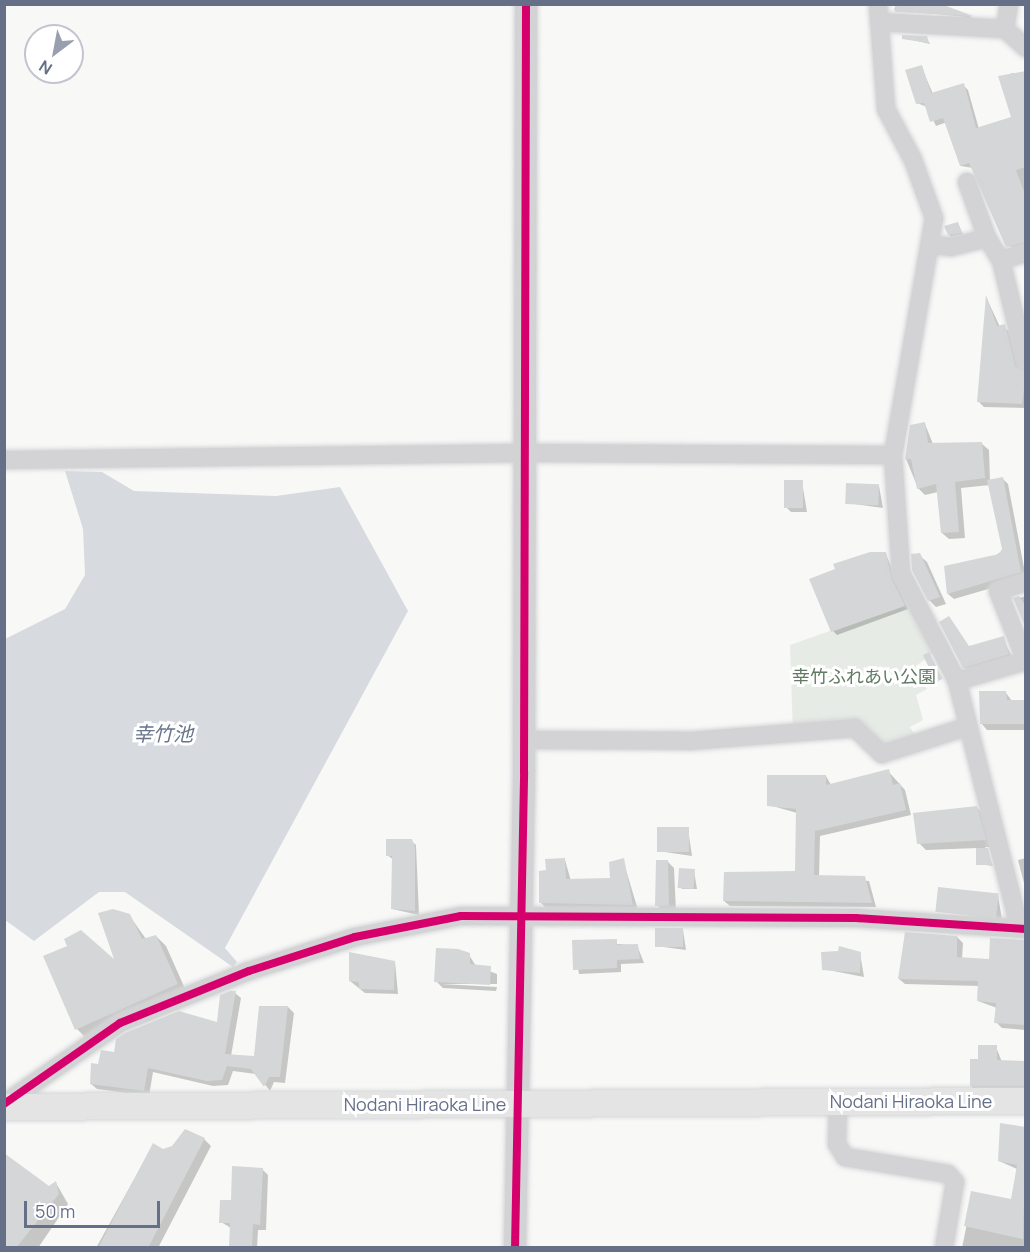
<!DOCTYPE html>
<meta charset="utf-8">
<style>
body{margin:0}
#map{position:relative;width:1030px;height:1252px;overflow:hidden;background:#f8f8f7;font-family:Manrope,"Noto Sans JP",sans-serif}
div>[style]{position:absolute}
.green>*{inset:0;background:#e6ebe5}
.water>*{inset:0;background:#d7dbe0}
.shadow>*{inset:0;background:#0003}
.building>*{inset:0;background:#d5d6d7;transform-origin:0 0}
.roads{filter:drop-shadow(0 0 2px #d4d5d7) drop-shadow(0 0 2px #d4d5d7)}
.minor>*{height:18px;margin:-9px;padding:0 9px;transform-origin:9px;border-radius:9px;background:#d3d3d5}
.tertiary>*{height:22px;margin:-11px;padding:0 11px;transform-origin:11px;border-radius:11px;background:#d3d3d5}
.secondary>*{height:26px;margin:-13px;padding:0 13px;transform-origin:13px;border-radius:13px;background:#e4e4e5}
.cycleway>*{height:8px;margin:-4px;padding:0 4px;transform-origin:4px;border-radius:4px;background:#d6006c}
span{translate:-50% -50%;white-space:nowrap;text-align:center;line-height:1.15;-webkit-text-stroke:6px #fff;paint-order:stroke}
.park-label{font-size:18px;color:#627a64}
.street-label{font-size:18px;color:#666f88}
.water-label{font-size:20px;color:#68768b;font-style:italic}
.frame{position:absolute;inset:0;border:6px solid #666f88;pointer-events:none}
.north{position:absolute;left:24px;top:24px;width:60px;height:60px;box-sizing:border-box;background:#fff;border:2px solid #c2c5cf;border-radius:50%;rotate:212deg;font-size:16px;font-weight:700;line-height:24px;text-align:center;color:#666f88}
.north::after{content:'';display:block;margin:auto;width:21px;height:27px;background:#999faf;clip-path:polygon(50% 0,100% 100%,50% 72%,0 100%)}
.scale{position:absolute;left:24px;top:1201px;width:136px;height:27px;box-sizing:border-box;border:3px solid #666f88;border-top:0;padding-left:8px;font-size:18px;line-height:21px;white-space:nowrap;color:#666f88;-webkit-text-stroke:4px #fff;paint-order:stroke}
</style>
<div id="map">
<div class="green">
<div style="clip-path:polygon(912px 602px,939px 649px,916px 666px,927px 689px,916px 695px,923px 720px,910px 727px,919px 742px,876px 753px,855px 728px,793px 734px,790px 645px)"></div>
</div>
<div class="water">
<div style="clip-path:polygon(65px 471px,102px 472px,134px 491px,276px 496px,340px 487px,408px 611px,225px 948px,237px 962px,233px 967px,125px 892px,99px 892px,34px 941px,5px 920px,5px 639px,65px 609px,85px 575px,83px 529px)"></div>
</div>
<div class="shadow">
<div style="clip-path:polygon(896px 4px,931px 4px,972px 17px,974px 19px,898px 15px,966px 17px,894px 10px)"></div>
<div style="clip-path:polygon(926px 37px,930px 44px,904px 38px)"></div>
<div style="clip-path:polygon(921px 66px,933px 94px,963px 85px,968px 90px,979px 129px,1012px 118px,1000px 77px,1013px 73px,1026px 78px,1026px 249px,1007px 246px,973px 168px,961px 166px,947px 122px,936px 126px,927px 107px,917px 103px)"></div>
<div style="clip-path:polygon(958px 224px,963px 234px,951px 237px,949px 235px)"></div>
<div style="clip-path:polygon(987px 299px,1000px 327px,1010px 331px,1020px 372px,1026px 374px,1026px 408px,984px 407px,979px 402px)"></div>
<div style="clip-path:polygon(925px 424px,933px 444px,982px 444px,989px 450px,990px 481px,1002px 478px,1008px 484px,1026px 578px,954px 599px,948px 594px,1004px 549px,990px 485px,961px 488px,965px 538px,949px 539px,942px 533px,938px 492px,925px 495px,918px 488px,906px 459px)"></div>
<div style="clip-path:polygon(802px 482px,807px 512px,791px 512px,786px 507px)"></div>
<div style="clip-path:polygon(879px 486px,883px 508px,847px 503px)"></div>
<div style="clip-path:polygon(886px 554px,908px 609px,837px 635px,833px 631px)"></div>
<div style="clip-path:polygon(919px 555px,927px 562px,946px 604px,936px 607px,929px 600px)"></div>
<div style="clip-path:polygon(1026px 596px,1026px 625px,1015px 599px)"></div>
<div style="clip-path:polygon(1004px 640px,1013px 659px,969px 671px,964px 667px,969px 647px)"></div>
<div style="clip-path:polygon(1006px 693px,1012px 701px,1026px 701px,1026px 730px,987px 730px,981px 723px)"></div>
<div style="clip-path:polygon(888px 771px,905px 790px,911px 815px,820px 836px,819px 877px,869px 881px,876px 907px,730px 906px,724px 901px,796px 872px,797px 813px,769px 805px,826px 776px,831px 785px)"></div>
<div style="clip-path:polygon(976px 807px,984px 814px,992px 847px,985px 847px,993px 866px,978px 864px,978px 848px,926px 850px,919px 843px)"></div>
<div style="clip-path:polygon(688px 829px,692px 856px,658px 851px)"></div>
<div style="clip-path:polygon(411px 841px,416px 845px,419px 915px,392px 909px,394px 860px,387px 855px)"></div>
<div style="clip-path:polygon(1026px 858px,1026px 891px,1018px 860px)"></div>
<div style="clip-path:polygon(565px 860px,571px 881px,612px 880px,623px 860px,638px 910px,546px 908px,540px 902px,547px 872px)"></div>
<div style="clip-path:polygon(667px 861px,674px 868px,676px 912px,664px 912px,657px 905px)"></div>
<div style="clip-path:polygon(694px 871px,697px 889px,682px 889px,681px 887px)"></div>
<div style="clip-path:polygon(998px 895px,1002px 920px,938px 911px)"></div>
<div style="clip-path:polygon(129px 915px,146px 939px,156px 936px,166px 946px,187px 993px,86px 1038px,77px 1029px,117px 964px)"></div>
<div style="clip-path:polygon(683px 930px,686px 950px,656px 946px)"></div>
<div style="clip-path:polygon(957px 937px,963px 943px,962px 959px,990px 960px,1026px 942px,1026px 1030px,1002px 1028px,996px 1022px,997px 1008px,978px 1001px,979px 986px,905px 984px,899px 979px)"></div>
<div style="clip-path:polygon(574px 942px,637px 945px,644px 963px,621px 964px,621px 972px,579px 974px)"></div>
<div style="clip-path:polygon(860px 953px,864px 977px,823px 969px)"></div>
<div style="clip-path:polygon(469px 955px,476px 966px,497px 974px,497px 984px,441px 984px,497px 987px,496px 991px,443px 988px,436px 981px)"></div>
<div style="clip-path:polygon(395px 962px,398px 994px,365px 993px,350px 981px)"></div>
<div style="clip-path:polygon(235px 993px,241px 998px,231px 1056px,256px 1057px,288px 1007px,294px 1013px,285px 1083px,274px 1082px,270px 1091px,257px 1074px,233px 1071px,228px 1085px,213px 1086px,153px 1072px,149px 1096px,97px 1089px,91px 1084px,99px 1065px,116px 1054px,219px 1024px)"></div>
<div style="clip-path:polygon(996px 1047px,1002px 1062px,1026px 1062px,1026px 1094px,977px 1092px,971px 1086px,980px 1060px)"></div>
<div style="clip-path:polygon(1026px 1129px,1026px 1248px,962px 1248px,973px 1193px,1012px 1201px,1017px 1169px,999px 1161px)"></div>
<div style="clip-path:polygon(204px 1139px,211px 1146px,158px 1248px,96px 1248px,153px 1145px,163px 1150px)"></div>
<div style="clip-path:polygon(262px 1169px,268px 1175px,266px 1230px,258px 1230px,257px 1248px,230px 1248px,231px 1228px,221px 1222px)"></div>
<div style="clip-path:polygon(56px 1183px,68px 1204px,38px 1248px,4px 1248px)"></div>
</div>
<div class="building">
<div style="clip-path:polygon(895px 4px,941px 4px,973px 16px,895px 12px)"></div>
<div style="clip-path:polygon(902px 35px,927px 36px,929px 43px,902px 39px)"></div>
<div style="clip-path:polygon(922px 65px,931px 93px,964px 83px,976px 128px,1011px 117px,998px 76px,1026px 71px,1026px 167px,1016px 170px,1026px 197px,1026px 242px,1006px 247px,969px 163px,960px 166px,943px 118px,930px 122px,924px 103px,916px 104px,905px 70px)"></div>
<div style="clip-path:polygon(958px 222px,962px 233px,948px 235px,944px 226px)"></div>
<div style="clip-path:polygon(986px 295px,997px 326px,1005px 324px,1015px 366px,1026px 374px,1022px 404px,977px 402px)"></div>
<div style="clip-path:polygon(925px 422px,928px 443px,982px 442px,985px 478px,955px 482px,959px 532px,941px 533px,936px 484px,917px 489px,911px 459px,905px 459px,910px 425px)"></div>
<div style="clip-path:polygon(1003px 477px,1021px 572px,947px 594px,944px 566px,999px 554px,1002px 549px,987px 480px)"></div>
<div style="left:803px;top:480px;width:28px;height:19px;rotate:90deg"></div>
<div style="left:846px;top:483px;width:33px;height:21px;rotate:2deg"></div>
<div style="clip-path:polygon(870px 552px,886px 552px,891px 578px,905px 606px,831px 632px,809px 579px,835px 569px,833px 564px)"></div>
<div style="clip-path:polygon(920px 553px,940px 597px,928px 601px,912px 570px,911px 554px)"></div>
<div style="clip-path:polygon(1019px 596px,1026px 607px,1026px 629px,1013px 598px)"></div>
<div style="clip-path:polygon(949px 616px,969px 646px,1004px 636px,1009px 654px,963px 668px,939px 622px)"></div>
<div style="left:929px;top:652px;width:30px;height:7px;rotate:63deg"></div>
<div style="clip-path:polygon(979px 691px,1006px 691px,1007px 700px,1026px 700px,1026px 724px,980px 724px)"></div>
<div style="clip-path:polygon(889px 769px,893px 785px,900px 783px,906px 810px,815px 831px,814px 875px,865px 876px,872px 903px,723px 901px,724px 872px,795px 871px,796px 809px,767px 806px,767px 775px,826px 775px,826px 785px)"></div>
<div style="clip-path:polygon(977px 806px,986px 840px,917px 844px,913px 813px)"></div>
<div style="left:657px;top:827px;width:32px;height:25px"></div>
<div style="clip-path:polygon(386px 839px,412px 839px,415px 847px,415px 911px,391px 909px,392px 856px,386px 856px)"></div>
<div style="clip-path:polygon(976px 848px,988px 848px,992px 865px,976px 865px)"></div>
<div style="clip-path:polygon(565px 858px,566px 879px,610px 878px,609px 862px,624px 858px,633px 905px,539px 903px,539px 871px,546px 870px,545px 859px)"></div>
<div style="clip-path:polygon(656px 860px,668px 860px,669px 906px,655px 906px)"></div>
<div style="left:679px;top:868px;width:16px;height:20px;rotate:4deg"></div>
<div style="left:938px;top:887px;width:61px;height:25px;rotate:6deg"></div>
<div style="clip-path:polygon(113px 909px,130px 914px,142px 939px,156px 935px,178px 984px,75px 1030px,43px 956px,67px 946px,64px 939px,81px 930px,114px 959px,98px 913px)"></div>
<div style="left:655px;top:928px;width:28px;height:19px"></div>
<div style="clip-path:polygon(905px 932px,957px 936px,957px 957px,989px 959px,990px 938px,1026px 940px,1026px 1025px,994px 1023px,996px 1003px,977px 1001px,978px 981px,898px 979px)"></div>
<div style="clip-path:polygon(617px 939px,617px 945px,638px 944px,640px 959px,617px 960px,617px 968px,573px 970px,572px 940px)"></div>
<div style="clip-path:polygon(839px 946px,861px 952px,860px 973px,822px 970px,821px 952px,838px 951px)"></div>
<div style="clip-path:polygon(436px 948px,458px 949px,470px 953px,470px 964px,491px 966px,490px 985px,434px 982px)"></div>
<div style="clip-path:polygon(349px 952px,395px 961px,394px 990px,359px 989px,359px 982px,349px 981px)"></div>
<div style="clip-path:polygon(230px 991px,236px 991px,225px 1054px,254px 1056px,259px 1006px,288px 1006px,280px 1077px,269px 1077px,264px 1087px,251px 1069px,227px 1066px,222px 1080px,207px 1081px,148px 1068px,144px 1091px,90px 1084px,91px 1063px,98px 1064px,101px 1050px,114px 1052px,116px 1039px,125px 1033px,179px 1011px,217px 1022px,220px 995px)"></div>
<div style="clip-path:polygon(978px 1045px,997px 1045px,997px 1060px,1026px 1061px,1026px 1086px,970px 1086px,970px 1059px,978px 1059px)"></div>
<div style="clip-path:polygon(1000px 1123px,1026px 1127px,1023px 1239px,964px 1226px,971px 1191px,1011px 1199px,1017px 1165px,998px 1161px)"></div>
<div style="clip-path:polygon(185px 1129px,205px 1138px,148px 1248px,98px 1248px,153px 1143px,163px 1149px,172px 1146px)"></div>
<div style="clip-path:polygon(4px 1153px,49px 1186px,56px 1181px,59px 1194px,16px 1248px,4px 1248px)"></div>
<div style="clip-path:polygon(232px 1166px,263px 1168px,260px 1225px,253px 1224px,252px 1248px,229px 1248px,230px 1223px,219px 1223px,220px 1200px,231px 1200px)"></div>
</div>
<div class="roads">
<div class="minor">
<div style="left:878px;top:4px;width:105px;rotate:85.6deg"></div>
<div style="left:886px;top:109px;width:58px;rotate:62.1deg"></div>
<div style="left:913px;top:160px;width:62px;rotate:70.1deg"></div>
<div style="left:934px;top:218px;width:241px;rotate:99.8deg"></div>
<div style="left:893px;top:455px;width:118px;rotate:86.1deg"></div>
<div style="left:901px;top:573px;width:122px;rotate:62.6deg"></div>
<div style="left:957px;top:681px;width:253px;rotate:75.8deg"></div>
<div style="left:1009px;top:4px;width:25px;rotate:99deg"></div>
<div style="left:1005px;top:29px;width:28px;rotate:42deg"></div>
<div style="left:879px;top:22px;width:126px;rotate:3.2deg"></div>
<div style="left:967px;top:182px;width:59px;rotate:70.3deg"></div>
<div style="left:987px;top:238px;width:26px;rotate:58deg"></div>
<div style="left:1001px;top:260px;width:106px;rotate:76.4deg"></div>
<div style="left:930px;top:245px;width:21px;rotate:5deg"></div>
<div style="left:951px;top:247px;width:37px;rotate:-14deg"></div>
<div style="left:1001px;top:260px;width:26px;rotate:-16deg"></div>
<div style="left:4px;top:460px;width:521px;rotate:-0.77deg"></div>
<div style="left:525px;top:453px;width:368px;rotate:0.3deg"></div>
<div style="left:1026px;top:582px;width:29px;rotate:162deg"></div>
<div style="left:998px;top:591px;width:75px;rotate:68.2deg"></div>
<div style="left:957px;top:681px;width:72px;rotate:-16.2deg"></div>
<div style="left:524px;top:740px;width:166px;rotate:0.3deg"></div>
<div style="left:690px;top:741px;width:166px;rotate:-4.5deg"></div>
<div style="left:855px;top:728px;width:37px;rotate:44deg"></div>
<div style="left:882px;top:754px;width:88px;rotate:-17.8deg"></div>
<div style="left:838px;top:1101px;width:43px;rotate:91.3deg"></div>
<div style="left:837px;top:1144px;width:15px;rotate:58deg"></div>
<div style="left:845px;top:1157px;width:104px;rotate:9.4deg"></div>
<div style="left:948px;top:1174px;width:11px;rotate:49deg"></div>
<div style="left:955px;top:1182px;width:67px;rotate:99.5deg"></div>
<div style="left:4px;top:1104px;width:141px;rotate:-34.9deg"></div>
<div style="left:120px;top:1023px;width:139px;rotate:-22deg"></div>
<div style="left:249px;top:971px;width:111px;rotate:-17.8deg"></div>
<div style="left:355px;top:937px;width:108px;rotate:-11.2deg"></div>
<div style="left:461px;top:916px;width:395px;rotate:0.3deg"></div>
<div style="left:856px;top:918px;width:170px;rotate:3.7deg"></div>
</div>
<div class="tertiary">
<div style="left:515px;top:1248px;width:476px;rotate:-88.9deg"></div>
<div style="left:524px;top:772px;width:768px;rotate:-89.85deg"></div>
</div>
<div class="secondary">
<div style="left:4px;top:1107px;width:1022px;rotate:-0.34deg"></div>
</div>
</div>
<div class="cycleway">
<div style="left:4px;top:1104px;width:141px;rotate:-34.9deg"></div>
<div style="left:120px;top:1023px;width:139px;rotate:-22deg"></div>
<div style="left:249px;top:971px;width:111px;rotate:-17.8deg"></div>
<div style="left:355px;top:937px;width:108px;rotate:-11.2deg"></div>
<div style="left:461px;top:916px;width:395px;rotate:0.3deg"></div>
<div style="left:856px;top:918px;width:170px;rotate:3.7deg"></div>
<div style="left:515px;top:1248px;width:476px;rotate:-88.9deg"></div>
<div style="left:524px;top:772px;width:768px;rotate:-89.85deg"></div>
</div>
<div class="park-label">
<span style="left:864px;top:676px">幸竹ふれあい公園</span>
</div>
<div class="street-label">
<span style="left:911px;top:1101px">Nodani Hiraoka Line</span>
<span style="left:425px;top:1104px">Nodani Hiraoka Line</span>
</div>
<div class="water-label">
<span style="left:163px;top:733px">幸竹池</span>
</div>
<div class="frame"></div>
<div class="north">N</div>
<div class="scale">50 m</div>
</div>
